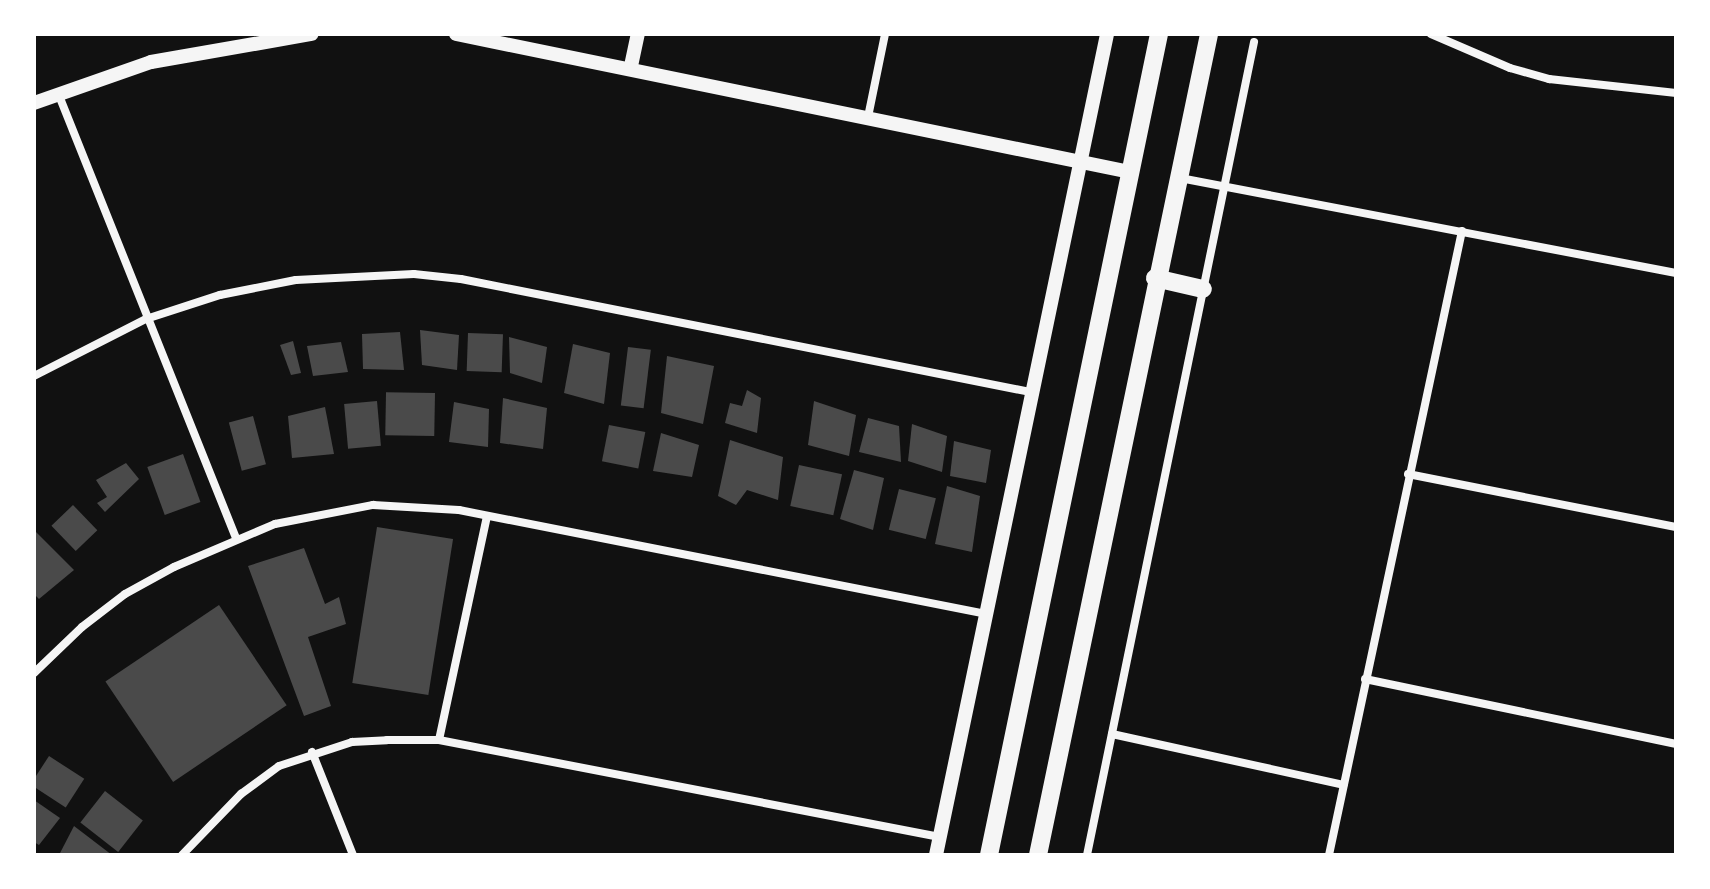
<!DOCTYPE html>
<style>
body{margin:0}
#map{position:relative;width:1710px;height:889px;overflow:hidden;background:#111;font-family:"DM Sans",sans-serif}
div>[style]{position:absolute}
.building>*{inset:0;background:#4a4a4a;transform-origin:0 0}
.minor>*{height:8px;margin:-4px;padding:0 4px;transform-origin:4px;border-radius:4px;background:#f5f5f5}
.tertiary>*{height:14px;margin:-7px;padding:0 7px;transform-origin:7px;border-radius:7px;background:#f5f5f5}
.trunk>*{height:18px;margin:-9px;padding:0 9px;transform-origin:9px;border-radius:9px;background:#f5f5f5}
span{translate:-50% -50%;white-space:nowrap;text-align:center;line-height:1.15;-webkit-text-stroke:8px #fff;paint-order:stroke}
.frame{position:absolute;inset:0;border:36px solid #fff;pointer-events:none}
</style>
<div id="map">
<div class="building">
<div style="clip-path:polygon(420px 330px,459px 335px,457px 370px,422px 365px)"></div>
<div style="clip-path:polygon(400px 332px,404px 370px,363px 369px,362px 334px)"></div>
<div style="left:468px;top:333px;width:35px;height:38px;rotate:2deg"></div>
<div style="clip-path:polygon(509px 337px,547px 347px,542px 383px,510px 373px)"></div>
<div style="clip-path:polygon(293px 341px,301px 373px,291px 375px,280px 345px)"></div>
<div style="clip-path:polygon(341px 342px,348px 372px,313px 376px,307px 346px)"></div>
<div style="clip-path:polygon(573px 344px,610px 353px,604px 404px,564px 393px)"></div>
<div style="left:628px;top:347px;width:23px;height:59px;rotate:7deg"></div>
<div style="clip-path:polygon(667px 356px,714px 366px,703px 424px,661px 413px)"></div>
<div style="clip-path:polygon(747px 390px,761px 398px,757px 433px,725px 423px,730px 403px,742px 406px)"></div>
<div style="left:435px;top:393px;width:43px;height:49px;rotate:91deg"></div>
<div style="clip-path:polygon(503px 398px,547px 408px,543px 449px,500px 443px)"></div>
<div style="left:377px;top:401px;width:45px;height:33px;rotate:85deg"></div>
<div style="clip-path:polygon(814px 401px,856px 415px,849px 456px,808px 445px)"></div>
<div style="clip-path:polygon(454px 402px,489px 409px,488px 447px,449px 442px)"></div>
<div style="clip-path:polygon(325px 407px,334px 454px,292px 458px,288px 416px)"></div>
<div style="left:253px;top:416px;width:50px;height:25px;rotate:75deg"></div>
<div style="clip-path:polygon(868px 418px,899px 426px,901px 462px,859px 452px)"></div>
<div style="clip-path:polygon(912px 424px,947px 436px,942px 472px,908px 461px)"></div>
<div style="left:609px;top:425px;width:37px;height:37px;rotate:11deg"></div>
<div style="clip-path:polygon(661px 433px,699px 445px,692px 477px,653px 471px)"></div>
<div style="clip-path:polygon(730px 440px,783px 457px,778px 500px,747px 490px,736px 505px,718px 496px)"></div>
<div style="clip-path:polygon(954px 441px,991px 450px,986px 483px,950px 476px)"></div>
<div style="left:183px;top:454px;width:51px;height:38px;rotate:70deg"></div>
<div style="clip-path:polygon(126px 463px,139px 479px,105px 512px,97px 503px,107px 497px,96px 480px)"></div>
<div style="left:799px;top:465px;width:44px;height:42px;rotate:12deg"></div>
<div style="clip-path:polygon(854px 470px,884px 478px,873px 530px,840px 519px)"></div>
<div style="clip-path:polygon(947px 486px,980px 496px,972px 552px,935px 544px)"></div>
<div style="left:899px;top:489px;width:38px;height:42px;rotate:14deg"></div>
<div style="left:73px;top:505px;width:35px;height:30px;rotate:46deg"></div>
<div style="left:377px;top:527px;width:77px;height:158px;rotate:9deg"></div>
<div style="clip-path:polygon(34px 530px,74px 570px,39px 599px,34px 594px)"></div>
<div style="clip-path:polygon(304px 548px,325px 604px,339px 597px,346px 624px,308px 637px,331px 706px,304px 716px,248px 566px)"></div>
<div style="left:219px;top:605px;width:121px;height:137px;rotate:56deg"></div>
<div style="left:49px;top:756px;width:42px;height:34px;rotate:33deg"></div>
<div style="left:105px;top:791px;width:48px;height:40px;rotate:38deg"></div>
<div style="clip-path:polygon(34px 800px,60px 818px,39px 845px,34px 842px)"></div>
<div style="clip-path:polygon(74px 826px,112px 855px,59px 855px)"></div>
</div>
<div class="minor">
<div style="left:1431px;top:34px;width:86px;rotate:23.3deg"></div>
<div style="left:1510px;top:68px;width:41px;rotate:15.8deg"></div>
<div style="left:1549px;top:79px;width:128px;rotate:6.3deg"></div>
<div style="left:58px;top:93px;width:479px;rotate:68.2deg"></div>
<div style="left:868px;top:117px;width:85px;rotate:-78.4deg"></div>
<div style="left:1180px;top:178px;width:505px;rotate:10.84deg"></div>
<div style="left:34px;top:376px;width:126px;rotate:-27deg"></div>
<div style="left:146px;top:319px;width:78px;rotate:-18deg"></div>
<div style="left:220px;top:295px;width:77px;rotate:-11.2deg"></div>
<div style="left:296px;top:280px;width:118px;rotate:-2.9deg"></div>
<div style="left:414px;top:274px;width:47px;rotate:6.1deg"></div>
<div style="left:461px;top:279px;width:585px;rotate:11.23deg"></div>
<div style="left:1408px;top:474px;width:273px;rotate:11.2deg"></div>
<div style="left:34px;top:673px;width:66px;rotate:-43.8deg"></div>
<div style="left:82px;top:627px;width:54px;rotate:-37.5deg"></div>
<div style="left:125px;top:594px;width:56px;rotate:-28.9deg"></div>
<div style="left:174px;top:567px;width:110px;rotate:-23.1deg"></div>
<div style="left:275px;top:524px;width:100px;rotate:-11deg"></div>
<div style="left:373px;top:505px;width:86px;rotate:3.3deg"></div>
<div style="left:459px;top:510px;width:537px;rotate:11.16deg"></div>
<div style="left:1365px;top:679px;width:318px;rotate:11.8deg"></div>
<div style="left:1112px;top:734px;width:237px;rotate:12.4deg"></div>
<div style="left:439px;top:740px;width:229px;rotate:-77.9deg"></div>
<div style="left:312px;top:752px;width:111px;rotate:68.3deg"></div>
<div style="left:182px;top:855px;width:85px;rotate:-46deg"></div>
<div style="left:241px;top:794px;width:47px;rotate:-36.4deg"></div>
<div style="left:279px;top:766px;width:77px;rotate:-18.2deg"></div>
<div style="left:352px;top:742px;width:35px;rotate:-3deg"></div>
<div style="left:387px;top:740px;width:52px"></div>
<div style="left:439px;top:740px;width:510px;rotate:10.96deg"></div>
<div style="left:1087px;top:855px;width:830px;rotate:-78.39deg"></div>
<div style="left:1329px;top:855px;width:638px;rotate:-77.97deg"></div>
</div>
<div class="tertiary">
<div style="left:456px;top:34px;width:688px;rotate:11.57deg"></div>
<div style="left:631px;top:66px;width:33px;rotate:-78deg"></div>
<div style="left:34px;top:103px;width:124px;rotate:-19.3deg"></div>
<div style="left:151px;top:62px;width:163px;rotate:-9.9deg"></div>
<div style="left:936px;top:855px;width:839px;rotate:-78.23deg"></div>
</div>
<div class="trunk">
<div style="left:1155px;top:278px;width:49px;rotate:12.9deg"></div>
<div style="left:989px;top:855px;width:838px;rotate:-78.3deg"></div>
<div style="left:1038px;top:855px;width:839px;rotate:-78.23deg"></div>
</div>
<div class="frame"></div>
</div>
